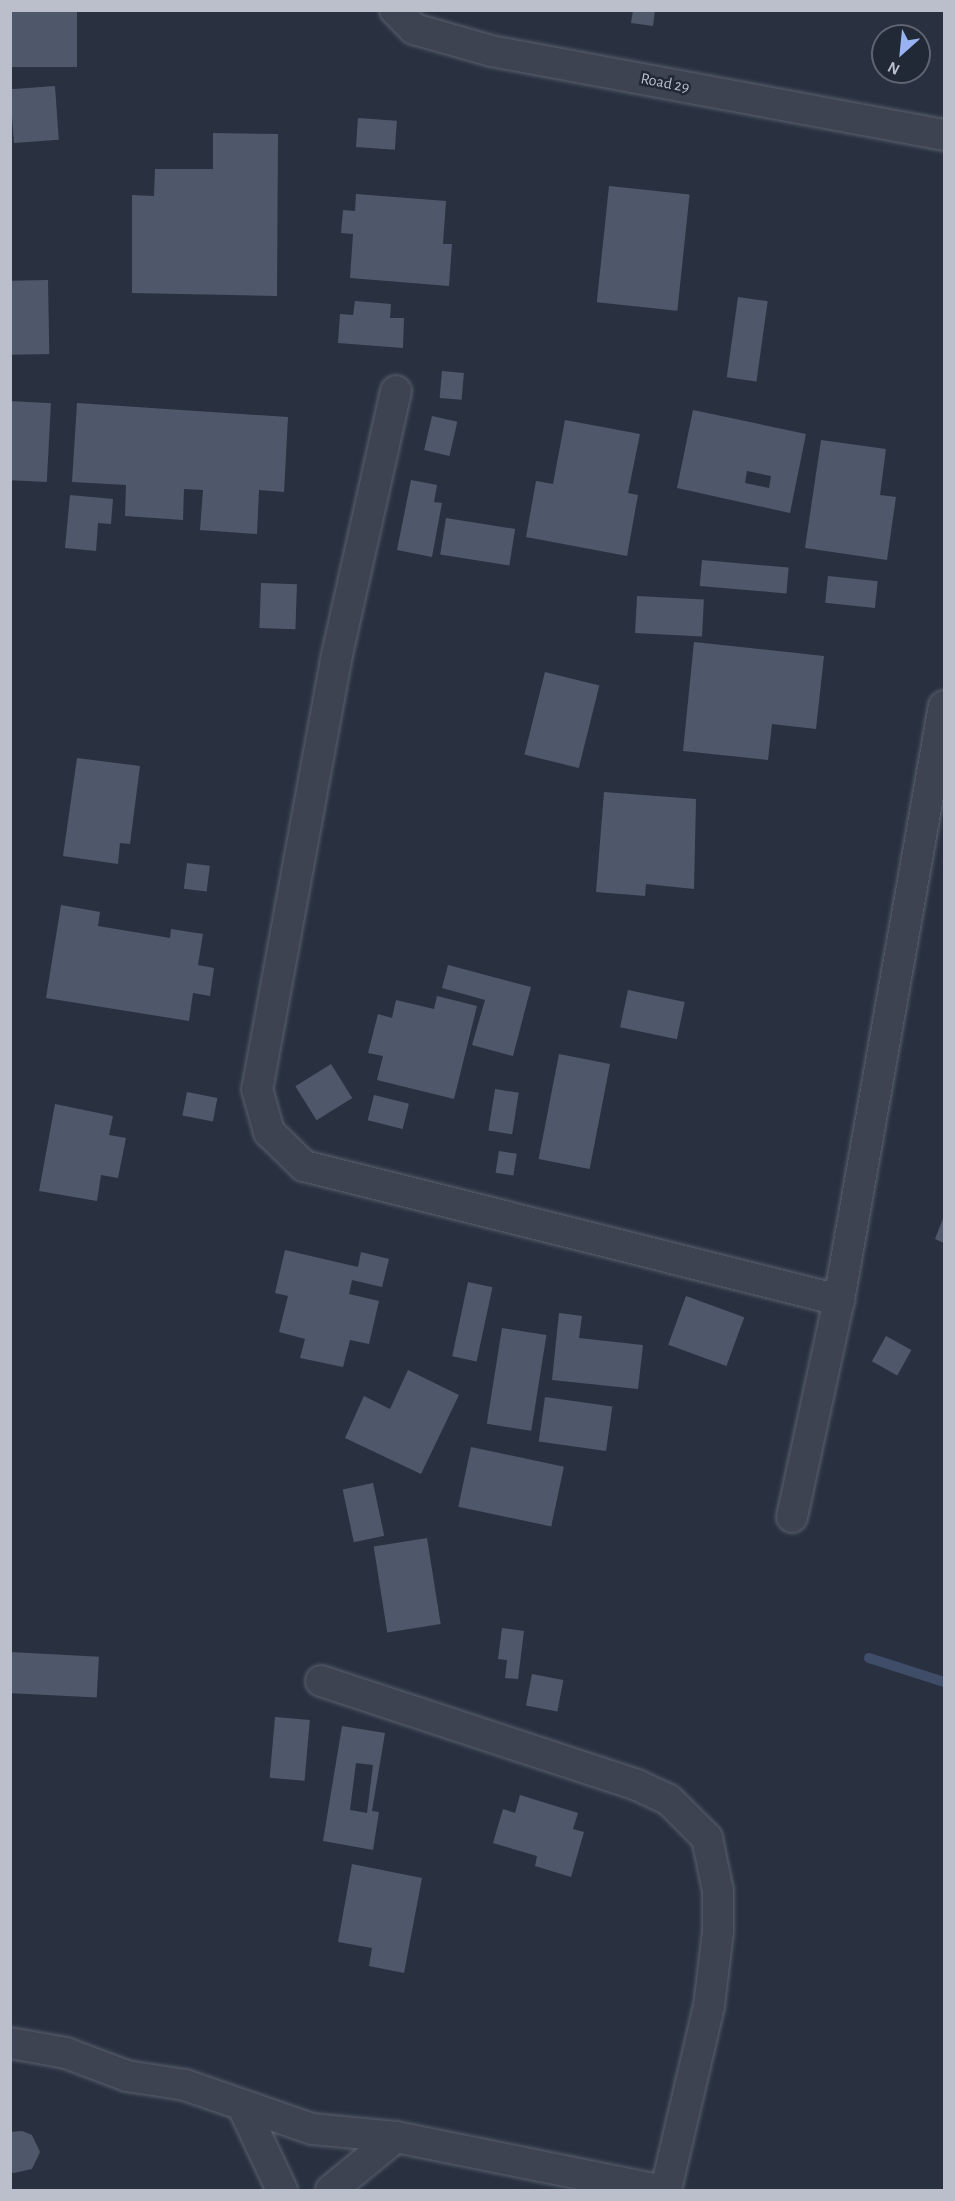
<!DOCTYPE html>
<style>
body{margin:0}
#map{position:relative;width:955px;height:2201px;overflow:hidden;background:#293141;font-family:"Alegreya Sans",sans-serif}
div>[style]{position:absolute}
.stream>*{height:10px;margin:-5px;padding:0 5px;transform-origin:5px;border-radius:5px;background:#404d69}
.building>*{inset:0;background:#4f576a;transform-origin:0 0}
.roads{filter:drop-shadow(0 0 2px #5b616e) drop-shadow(0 0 2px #5b616e)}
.minor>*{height:30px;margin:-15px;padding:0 15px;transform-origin:15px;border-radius:15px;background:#3d4351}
span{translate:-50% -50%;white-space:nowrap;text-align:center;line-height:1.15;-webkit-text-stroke:5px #212836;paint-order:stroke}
.street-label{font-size:16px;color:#babfcb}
.frame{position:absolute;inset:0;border:12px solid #babfcb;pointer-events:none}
.north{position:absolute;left:871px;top:24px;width:60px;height:60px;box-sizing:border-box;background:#212836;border:2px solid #5e6472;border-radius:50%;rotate:207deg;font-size:16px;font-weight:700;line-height:24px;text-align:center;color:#babfcb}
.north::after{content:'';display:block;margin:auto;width:21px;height:27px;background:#98b2f2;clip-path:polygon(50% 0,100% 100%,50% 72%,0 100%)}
</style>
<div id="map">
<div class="stream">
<div style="left:869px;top:1658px;width:79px;rotate:17.7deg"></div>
</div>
<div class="building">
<div style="left:10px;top:10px;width:67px;height:57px"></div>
<div style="clip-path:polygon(633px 10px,655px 10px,653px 26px,631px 23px)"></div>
<div style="left:55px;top:86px;width:54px;height:45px;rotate:86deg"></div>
<div style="left:358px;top:118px;width:39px;height:29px;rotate:4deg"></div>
<div style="clip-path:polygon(213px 133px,278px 134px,277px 296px,132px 293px,132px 195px,154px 196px,155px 169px,213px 169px)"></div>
<div style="left:609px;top:186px;width:81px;height:117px;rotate:6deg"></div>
<div style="clip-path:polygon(356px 194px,446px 201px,443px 244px,452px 244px,449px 286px,350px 278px,353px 234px,341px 233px,343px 210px,355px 211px)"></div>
<div style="left:48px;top:280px;width:74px;height:38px;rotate:89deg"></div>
<div style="left:738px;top:297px;width:30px;height:81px;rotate:8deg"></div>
<div style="clip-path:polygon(355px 301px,391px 304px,390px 318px,404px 318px,403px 348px,338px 343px,340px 314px,353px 315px)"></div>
<div style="left:442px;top:371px;width:22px;height:27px;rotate:5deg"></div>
<div style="left:10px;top:401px;width:41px;height:79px;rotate:3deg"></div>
<div style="clip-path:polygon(77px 403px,288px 417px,284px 492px,259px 490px,257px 534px,200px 530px,203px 490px,184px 489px,183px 520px,125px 516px,126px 485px,72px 482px)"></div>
<div style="clip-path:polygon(evenodd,693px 410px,806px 434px,790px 513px,677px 488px,693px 410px,747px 471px,771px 476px,769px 488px,745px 483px,747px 471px)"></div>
<div style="left:432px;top:416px;width:26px;height:35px;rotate:13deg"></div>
<div style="clip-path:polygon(565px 420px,640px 434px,628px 493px,638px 495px,627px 556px,526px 537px,536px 481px,553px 484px)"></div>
<div style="clip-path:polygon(821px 440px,886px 449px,880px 495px,896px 497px,887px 560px,805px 548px)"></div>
<div style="clip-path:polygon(411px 480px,437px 485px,434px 502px,442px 503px,432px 557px,397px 550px)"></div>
<div style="clip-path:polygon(70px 495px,113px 499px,111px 524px,98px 523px,96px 551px,65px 548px)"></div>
<div style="left:446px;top:518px;width:70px;height:37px;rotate:9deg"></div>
<div style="left:702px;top:560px;width:87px;height:26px;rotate:5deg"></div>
<div style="left:828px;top:576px;width:50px;height:27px;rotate:6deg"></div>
<div style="left:261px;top:583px;width:36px;height:45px;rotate:2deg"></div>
<div style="left:637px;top:596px;width:67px;height:37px;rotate:3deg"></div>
<div style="clip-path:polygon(694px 642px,824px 656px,816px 729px,772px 724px,768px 760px,683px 751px)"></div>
<div style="left:545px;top:672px;width:56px;height:85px;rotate:14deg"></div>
<div style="clip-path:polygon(77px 758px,140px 766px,130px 844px,120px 843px,118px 864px,63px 856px)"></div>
<div style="clip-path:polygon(604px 792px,696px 799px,694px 889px,646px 884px,645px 896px,596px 892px)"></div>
<div style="left:187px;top:863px;width:23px;height:26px;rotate:7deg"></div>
<div style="clip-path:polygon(61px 905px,100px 912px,98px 926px,170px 938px,171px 929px,203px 934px,198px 965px,214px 968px,210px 996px,193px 993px,189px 1021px,46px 998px)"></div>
<div style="clip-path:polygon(448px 965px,531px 987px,513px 1056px,472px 1045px,485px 1000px,442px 988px)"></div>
<div style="left:628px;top:990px;width:58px;height:38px;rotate:12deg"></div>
<div style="clip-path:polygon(437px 996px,477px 1006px,454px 1099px,377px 1080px,383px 1056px,368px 1053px,378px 1014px,392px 1018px,396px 1000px,434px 1009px)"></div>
<div style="left:559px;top:1054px;width:52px;height:107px;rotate:11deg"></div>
<div style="left:331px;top:1064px;width:40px;height:42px;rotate:58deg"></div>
<div style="left:495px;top:1089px;width:24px;height:42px;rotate:9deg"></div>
<div style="left:187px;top:1092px;width:31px;height:24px;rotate:11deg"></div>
<div style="left:374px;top:1095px;width:36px;height:26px;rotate:14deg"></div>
<div style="clip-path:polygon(55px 1104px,113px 1116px,109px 1135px,126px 1138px,118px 1178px,101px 1175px,97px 1201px,39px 1191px)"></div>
<div style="left:499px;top:1151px;width:18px;height:22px;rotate:9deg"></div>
<div style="clip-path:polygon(944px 1216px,944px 1243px,935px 1239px)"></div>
<div style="clip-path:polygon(285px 1250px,358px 1267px,361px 1252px,389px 1259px,382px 1287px,352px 1280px,349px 1294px,379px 1301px,369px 1344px,350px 1340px,343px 1367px,300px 1358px,305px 1339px,279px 1332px,288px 1296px,275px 1293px)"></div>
<div style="left:468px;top:1282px;width:25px;height:76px;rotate:12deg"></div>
<div style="left:686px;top:1296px;width:62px;height:52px;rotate:20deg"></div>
<div style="clip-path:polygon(559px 1313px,582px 1316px,579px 1338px,643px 1345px,638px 1389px,552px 1380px)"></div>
<div style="left:502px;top:1328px;width:45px;height:97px;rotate:9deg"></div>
<div style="left:886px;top:1336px;width:29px;height:29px;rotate:29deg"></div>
<div style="clip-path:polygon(408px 1370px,459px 1395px,421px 1474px,345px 1438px,364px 1396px,390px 1409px)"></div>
<div style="left:545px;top:1397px;width:68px;height:45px;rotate:8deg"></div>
<div style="left:471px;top:1447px;width:95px;height:61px;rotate:12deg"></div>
<div style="left:373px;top:1483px;width:54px;height:31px;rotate:78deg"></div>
<div style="left:427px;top:1538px;width:87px;height:54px;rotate:81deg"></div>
<div style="clip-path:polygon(502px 1628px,524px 1631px,518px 1679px,505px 1678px,507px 1660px,498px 1659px)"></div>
<div style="left:10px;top:1652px;width:89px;height:41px;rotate:3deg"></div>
<div style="left:532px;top:1674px;width:32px;height:32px;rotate:11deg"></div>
<div style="left:275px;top:1717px;width:35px;height:61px;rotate:5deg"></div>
<div style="clip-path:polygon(evenodd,342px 1726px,385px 1733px,372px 1811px,379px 1812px,373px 1850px,323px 1841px,342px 1726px,356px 1763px,373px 1765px,367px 1813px,350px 1810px,356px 1763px)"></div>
<div style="clip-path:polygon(520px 1795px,578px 1813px,573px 1829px,584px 1832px,571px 1877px,535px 1866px,537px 1856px,493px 1843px,503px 1809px,515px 1813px)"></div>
<div style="clip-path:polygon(352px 1864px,422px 1878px,404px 1973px,369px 1966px,372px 1948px,338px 1942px)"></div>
<div style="clip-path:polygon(22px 2131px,32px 2135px,40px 2152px,32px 2169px,14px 2173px,10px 2172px,10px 2132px)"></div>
</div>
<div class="roads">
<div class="minor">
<div style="left:395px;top:10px;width:27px;rotate:45deg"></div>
<div style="left:414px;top:29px;width:80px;rotate:15.9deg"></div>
<div style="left:491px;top:51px;width:461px;rotate:10.5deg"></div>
<div style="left:396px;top:391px;width:276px;rotate:102.6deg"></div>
<div style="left:336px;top:660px;width:436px;rotate:100.4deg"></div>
<div style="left:257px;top:1089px;width:45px;rotate:74.4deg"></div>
<div style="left:269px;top:1132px;width:49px;rotate:44.2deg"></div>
<div style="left:304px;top:1166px;width:552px;rotate:14.06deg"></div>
<div style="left:792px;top:1517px;width:222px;rotate:-77.8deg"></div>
<div style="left:839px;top:1300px;width:603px;rotate:-79.98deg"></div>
<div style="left:321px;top:1681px;width:333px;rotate:18.2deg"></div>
<div style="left:637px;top:1785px;width:35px;rotate:25deg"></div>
<div style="left:669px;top:1800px;width:54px;rotate:45deg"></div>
<div style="left:707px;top:1838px;width:54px;rotate:78.3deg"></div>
<div style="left:718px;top:1891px;width:40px;rotate:90deg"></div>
<div style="left:718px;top:1931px;width:76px;rotate:96.8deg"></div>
<div style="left:709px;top:2006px;width:189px;rotate:103.2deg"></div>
<div style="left:10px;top:2043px;width:57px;rotate:10.1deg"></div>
<div style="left:66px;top:2053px;width:65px;rotate:20.7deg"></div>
<div style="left:127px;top:2076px;width:59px;rotate:8.8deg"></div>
<div style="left:185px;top:2085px;width:134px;rotate:19.1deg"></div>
<div style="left:312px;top:2129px;width:84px;rotate:5.4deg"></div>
<div style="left:396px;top:2137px;width:269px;rotate:11.4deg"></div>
<div style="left:242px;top:2105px;width:94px;rotate:64.8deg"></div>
<div style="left:331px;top:2190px;width:84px;rotate:-39.2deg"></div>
</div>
</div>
<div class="street-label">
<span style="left:665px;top:83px;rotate:11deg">Road 29</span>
</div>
<div class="frame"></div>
<div class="north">N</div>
</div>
